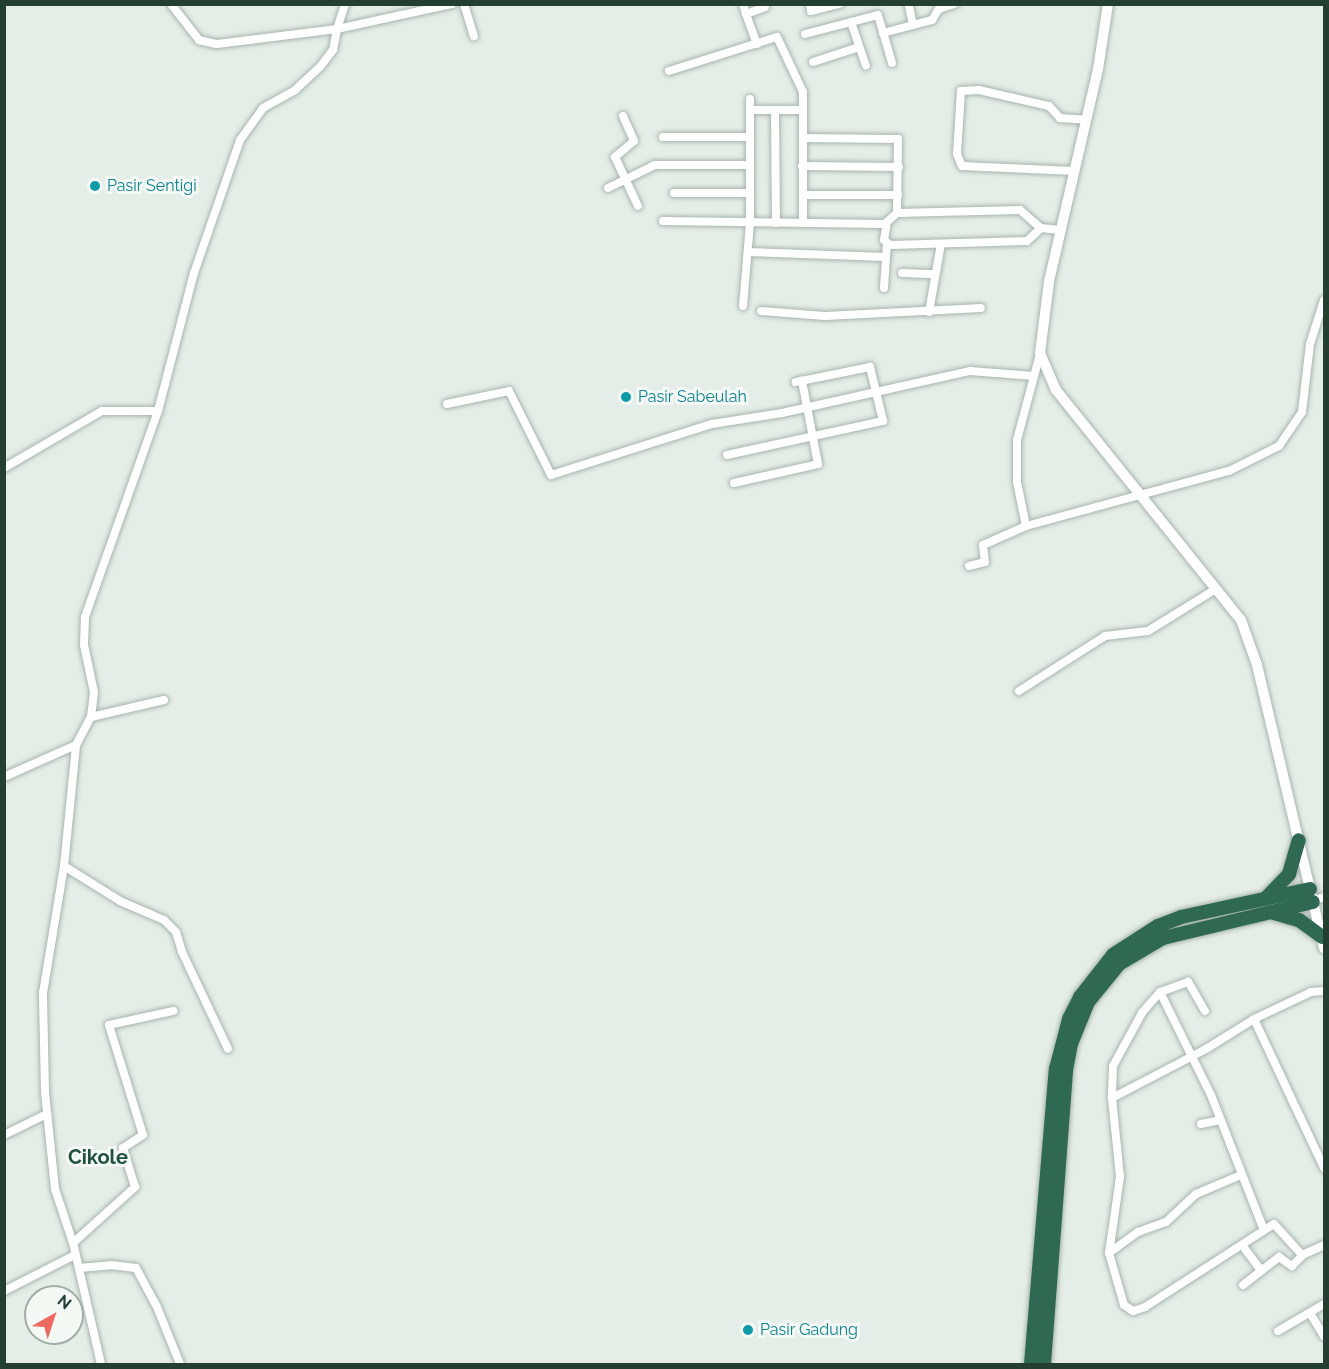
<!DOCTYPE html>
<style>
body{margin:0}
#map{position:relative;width:1329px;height:1369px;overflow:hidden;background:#e4ede7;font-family:Raleway,sans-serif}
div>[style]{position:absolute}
.roads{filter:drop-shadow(0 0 2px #a7b5ad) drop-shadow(0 0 2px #a7b5ad)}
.street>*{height:8px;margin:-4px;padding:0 4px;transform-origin:4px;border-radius:4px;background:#fff}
.secondary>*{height:10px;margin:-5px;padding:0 5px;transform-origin:5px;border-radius:5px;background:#fff}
.highway>*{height:14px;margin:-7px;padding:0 7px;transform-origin:7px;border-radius:7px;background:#306953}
.dots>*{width:16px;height:16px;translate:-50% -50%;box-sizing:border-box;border:3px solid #f4f9f6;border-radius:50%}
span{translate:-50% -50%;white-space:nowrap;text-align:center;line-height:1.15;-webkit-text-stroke:6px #f4f9f6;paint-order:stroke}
.culture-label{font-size:16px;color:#0d838f}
.left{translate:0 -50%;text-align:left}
.quarter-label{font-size:20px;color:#204f3b;font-weight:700}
.frame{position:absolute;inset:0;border:6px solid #243e32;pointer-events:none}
.north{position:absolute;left:24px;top:1285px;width:60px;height:60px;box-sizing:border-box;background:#f4f9f6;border:2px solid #a1aea8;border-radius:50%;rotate:39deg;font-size:16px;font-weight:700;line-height:24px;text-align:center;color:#243e32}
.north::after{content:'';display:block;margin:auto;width:21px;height:27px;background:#ed6a61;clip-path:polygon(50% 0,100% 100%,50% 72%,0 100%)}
</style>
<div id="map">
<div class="roads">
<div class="street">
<div style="left:171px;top:4px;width:46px;rotate:52.1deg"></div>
<div style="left:199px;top:40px;width:18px;rotate:13deg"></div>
<div style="left:217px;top:44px;width:121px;rotate:-7.1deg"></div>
<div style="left:337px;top:29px;width:26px;rotate:-72deg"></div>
<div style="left:464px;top:4px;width:34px;rotate:73deg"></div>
<div style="left:743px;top:4px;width:10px;rotate:73deg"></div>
<div style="left:746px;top:14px;width:20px;rotate:-20deg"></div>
<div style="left:810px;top:4px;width:7px;rotate:82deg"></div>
<div style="left:811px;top:11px;width:30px;rotate:-14deg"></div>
<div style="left:909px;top:6px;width:19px;rotate:78deg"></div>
<div style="left:746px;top:14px;width:32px;rotate:70deg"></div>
<div style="left:851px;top:22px;width:46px;rotate:71.2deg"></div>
<div style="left:883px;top:33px;width:51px;rotate:-14.9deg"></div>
<div style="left:932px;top:20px;width:13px;rotate:-58deg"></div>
<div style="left:939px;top:9px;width:16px;rotate:-18deg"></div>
<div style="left:805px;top:34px;width:75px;rotate:-14.6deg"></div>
<div style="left:878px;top:15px;width:50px;rotate:73.7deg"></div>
<div style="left:813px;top:62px;width:48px;rotate:-18.1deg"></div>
<div style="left:669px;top:71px;width:113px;rotate:-17.5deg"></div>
<div style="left:777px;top:37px;width:61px;rotate:64.7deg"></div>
<div style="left:803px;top:92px;width:131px;rotate:90deg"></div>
<div style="left:750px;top:110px;width:52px"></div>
<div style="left:775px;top:111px;width:112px;rotate:89.5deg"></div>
<div style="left:623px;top:116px;width:27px;rotate:66deg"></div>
<div style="left:634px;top:141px;width:25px;rotate:140deg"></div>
<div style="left:615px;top:157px;width:54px;rotate:64.9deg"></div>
<div style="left:663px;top:137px;width:87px"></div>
<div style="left:803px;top:138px;width:95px;rotate:0.6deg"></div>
<div style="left:898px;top:139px;width:74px;rotate:90.8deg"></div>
<div style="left:802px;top:166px;width:97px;rotate:0.6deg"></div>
<div style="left:1074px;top:171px;width:112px;rotate:-177.4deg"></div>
<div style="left:962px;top:166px;width:13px;rotate:-113deg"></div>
<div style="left:957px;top:154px;width:63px;rotate:-86.4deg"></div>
<div style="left:961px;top:91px;width:18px;rotate:-3deg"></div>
<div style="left:979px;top:90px;width:72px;rotate:12.9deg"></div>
<div style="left:1049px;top:106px;width:16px;rotate:47deg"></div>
<div style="left:1060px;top:118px;width:26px;rotate:4deg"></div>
<div style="left:608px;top:188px;width:52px;rotate:-26.1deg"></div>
<div style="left:655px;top:165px;width:95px"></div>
<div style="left:674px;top:193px;width:76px"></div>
<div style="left:803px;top:195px;width:95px"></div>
<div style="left:663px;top:221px;width:223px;rotate:0.8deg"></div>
<div style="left:1041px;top:228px;width:19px;rotate:137deg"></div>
<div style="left:1027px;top:241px;width:137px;rotate:178.3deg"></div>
<div style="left:890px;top:245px;width:8px;rotate:-140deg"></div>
<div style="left:884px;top:240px;width:18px;rotate:-81deg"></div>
<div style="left:887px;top:222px;width:13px;rotate:-42deg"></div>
<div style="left:897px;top:213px;width:123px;rotate:-1.4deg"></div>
<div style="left:1020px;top:210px;width:28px;rotate:41deg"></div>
<div style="left:1041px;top:228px;width:19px;rotate:6deg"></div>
<div style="left:748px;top:252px;width:138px;rotate:2.1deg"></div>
<div style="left:902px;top:273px;width:33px;rotate:2deg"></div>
<div style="left:884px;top:288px;width:45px;rotate:-86.2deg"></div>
<div style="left:743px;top:306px;width:84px;rotate:-85.2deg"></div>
<div style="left:750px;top:222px;width:123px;rotate:-90deg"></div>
<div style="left:761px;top:311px;width:64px;rotate:4.5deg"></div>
<div style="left:825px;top:316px;width:156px;rotate:-2.9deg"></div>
<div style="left:929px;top:312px;width:69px;rotate:-80deg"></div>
<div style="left:1040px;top:354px;width:89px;rotate:105deg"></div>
<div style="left:1017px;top:440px;width:42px;rotate:90deg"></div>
<div style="left:1017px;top:482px;width:45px;rotate:78.4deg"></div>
<div style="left:1026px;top:526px;width:210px;rotate:-15.2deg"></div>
<div style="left:1229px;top:471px;width:56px;rotate:-26.6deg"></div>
<div style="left:1279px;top:446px;width:41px;rotate:-55.9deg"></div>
<div style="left:1302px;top:412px;width:68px;rotate:-83.3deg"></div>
<div style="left:1310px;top:344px;width:46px;rotate:-72.3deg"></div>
<div style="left:447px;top:404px;width:63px;rotate:-11.8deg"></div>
<div style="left:509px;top:391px;width:94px;rotate:63.4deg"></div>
<div style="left:551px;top:475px;width:169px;rotate:-17.6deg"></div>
<div style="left:712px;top:424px;width:71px;rotate:-8.9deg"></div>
<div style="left:782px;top:413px;width:193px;rotate:-12.6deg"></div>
<div style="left:970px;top:371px;width:64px;rotate:4.5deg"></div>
<div style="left:727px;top:455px;width:160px;rotate:-12.3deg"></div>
<div style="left:883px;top:421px;width:56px;rotate:-103.5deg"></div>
<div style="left:870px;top:367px;width:76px;rotate:168.5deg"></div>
<div style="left:4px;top:468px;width:113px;rotate:-30.2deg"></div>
<div style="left:102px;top:411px;width:56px"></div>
<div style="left:734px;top:483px;width:86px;rotate:-12.7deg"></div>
<div style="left:818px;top:464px;width:85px;rotate:-100.9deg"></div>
<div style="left:969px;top:566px;width:16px;rotate:-14deg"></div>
<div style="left:985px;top:562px;width:17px;rotate:-97deg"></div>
<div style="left:983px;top:545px;width:47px;rotate:-23.8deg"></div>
<div style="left:1019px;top:691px;width:102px;rotate:-32.6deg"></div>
<div style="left:1105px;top:636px;width:43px;rotate:-6.6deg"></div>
<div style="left:1148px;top:631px;width:80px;rotate:-31.7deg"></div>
<div style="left:91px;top:717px;width:75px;rotate:-13.1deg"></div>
<div style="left:4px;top:777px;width:79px;rotate:-24deg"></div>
<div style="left:64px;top:866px;width:66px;rotate:32deg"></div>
<div style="left:120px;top:901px;width:48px;rotate:23.4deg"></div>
<div style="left:164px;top:920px;width:17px;rotate:45deg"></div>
<div style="left:176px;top:932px;width:21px;rotate:73deg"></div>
<div style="left:182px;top:952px;width:107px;rotate:64.6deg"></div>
<div style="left:1313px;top:901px;width:12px;rotate:-20deg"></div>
<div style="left:1160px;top:992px;width:115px;rotate:63.7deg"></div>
<div style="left:1211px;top:1095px;width:145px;rotate:68.6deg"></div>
<div style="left:1205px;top:1011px;width:34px;rotate:-120deg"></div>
<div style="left:1188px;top:982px;width:30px;rotate:160deg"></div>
<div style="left:1160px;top:992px;width:28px;rotate:131deg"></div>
<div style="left:1142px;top:1013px;width:60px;rotate:118.7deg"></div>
<div style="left:1113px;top:1066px;width:32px;rotate:92deg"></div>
<div style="left:1112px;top:1098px;width:79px;rotate:84.2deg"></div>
<div style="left:1120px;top:1177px;width:77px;rotate:98.2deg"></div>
<div style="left:1109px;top:1253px;width:54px;rotate:73.9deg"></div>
<div style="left:1124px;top:1305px;width:11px;rotate:34deg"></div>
<div style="left:1133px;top:1311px;width:13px;rotate:-18deg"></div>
<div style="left:1145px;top:1307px;width:153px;rotate:-32.8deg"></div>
<div style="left:1274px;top:1224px;width:42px;rotate:47.9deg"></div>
<div style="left:1302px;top:1255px;width:24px;rotate:-24deg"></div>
<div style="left:1254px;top:1019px;width:165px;rotate:64.8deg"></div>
<div style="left:1112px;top:1098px;width:106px;rotate:-27.5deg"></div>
<div style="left:1206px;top:1049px;width:57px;rotate:-32deg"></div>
<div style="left:1254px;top:1019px;width:63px;rotate:-25.3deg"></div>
<div style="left:1311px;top:992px;width:13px;rotate:-4deg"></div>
<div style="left:1201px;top:1124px;width:20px;rotate:-11deg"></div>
<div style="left:4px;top:1135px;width:48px;rotate:-26deg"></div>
<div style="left:73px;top:1243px;width:84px;rotate:-42.1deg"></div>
<div style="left:135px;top:1187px;width:41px;rotate:-107.1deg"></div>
<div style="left:123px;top:1148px;width:24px;rotate:-33deg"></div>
<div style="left:143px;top:1135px;width:115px;rotate:-107.2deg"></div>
<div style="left:109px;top:1025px;width:66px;rotate:-12.3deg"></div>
<div style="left:1242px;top:1245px;width:31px;rotate:53deg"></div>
<div style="left:1109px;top:1253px;width:36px;rotate:-36deg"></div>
<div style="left:1138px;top:1232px;width:30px;rotate:-20deg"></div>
<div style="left:1166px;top:1222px;width:41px;rotate:-43deg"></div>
<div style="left:1196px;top:1194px;width:49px;rotate:-22.9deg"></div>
<div style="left:79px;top:1268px;width:32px;rotate:-5deg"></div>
<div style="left:111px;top:1265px;width:25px;rotate:7deg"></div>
<div style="left:136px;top:1268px;width:44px;rotate:61.7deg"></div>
<div style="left:157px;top:1307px;width:61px;rotate:68deg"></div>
<div style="left:1243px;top:1285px;width:46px;rotate:-37.9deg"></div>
<div style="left:1279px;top:1257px;width:16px;rotate:35deg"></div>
<div style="left:1292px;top:1266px;width:16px;rotate:-45deg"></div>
<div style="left:4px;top:1291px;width:80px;rotate:-26.9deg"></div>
<div style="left:1310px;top:1313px;width:27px;rotate:59deg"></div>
<div style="left:1278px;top:1331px;width:53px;rotate:-30.4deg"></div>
<div style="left:101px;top:1364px;width:124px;rotate:-103deg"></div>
<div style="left:73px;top:1243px;width:57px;rotate:-108.4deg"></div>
<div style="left:55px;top:1189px;width:98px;rotate:-95.9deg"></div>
<div style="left:45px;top:1092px;width:99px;rotate:-91.2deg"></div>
<div style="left:43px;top:993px;width:129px;rotate:-80.6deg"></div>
<div style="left:64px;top:866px;width:122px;rotate:-84.3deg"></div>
<div style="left:76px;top:745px;width:32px;rotate:-62deg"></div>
<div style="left:91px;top:717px;width:25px;rotate:-83deg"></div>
<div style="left:94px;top:692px;width:48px;rotate:-102deg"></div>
<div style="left:84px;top:645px;width:28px;rotate:-88deg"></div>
<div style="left:85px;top:617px;width:219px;rotate:-70.5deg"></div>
<div style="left:158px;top:411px;width:143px;rotate:-75.4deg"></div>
<div style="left:194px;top:273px;width:141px;rotate:-70.9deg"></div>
<div style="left:240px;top:140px;width:39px;rotate:-54deg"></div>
<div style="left:263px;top:108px;width:37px;rotate:-29deg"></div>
<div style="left:295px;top:90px;width:34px;rotate:-43deg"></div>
<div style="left:320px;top:67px;width:21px;rotate:-53deg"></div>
<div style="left:333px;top:50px;width:21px;rotate:-79deg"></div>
<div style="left:337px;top:29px;width:118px;rotate:-12.3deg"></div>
</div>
<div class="secondary">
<div style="left:1108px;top:4px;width:66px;rotate:98.7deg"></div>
<div style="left:1098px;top:69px;width:219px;rotate:103deg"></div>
<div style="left:1049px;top:282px;width:72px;rotate:97.2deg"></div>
<div style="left:1040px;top:353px;width:40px;rotate:66.6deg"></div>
<div style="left:1056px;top:390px;width:295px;rotate:51.2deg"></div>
<div style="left:1241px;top:620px;width:48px;rotate:70.4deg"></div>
<div style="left:1257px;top:665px;width:291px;rotate:76.7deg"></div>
</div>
<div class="highway">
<div style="left:1265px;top:899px;width:35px;rotate:-46deg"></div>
<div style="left:1289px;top:874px;width:35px;rotate:-74deg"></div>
<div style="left:1274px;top:913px;width:26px;rotate:16deg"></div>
<div style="left:1299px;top:920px;width:29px;rotate:36deg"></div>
<div style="left:1031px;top:1364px;width:296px;rotate:-85.2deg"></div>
<div style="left:1056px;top:1069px;width:52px;rotate:-75.4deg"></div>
<div style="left:1069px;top:1019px;width:25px;rotate:-63deg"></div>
<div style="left:1080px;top:997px;width:53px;rotate:-51.8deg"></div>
<div style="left:1113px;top:955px;width:54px;rotate:-32.8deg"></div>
<div style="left:1158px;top:926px;width:25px;rotate:-21deg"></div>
<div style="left:1181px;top:917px;width:132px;rotate:-12.2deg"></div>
<div style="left:1044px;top:1364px;width:295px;rotate:-85.7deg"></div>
<div style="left:1066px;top:1070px;width:26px;rotate:-79deg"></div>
<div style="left:1071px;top:1044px;width:45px;rotate:-68deg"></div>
<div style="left:1088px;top:1002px;width:49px;rotate:-50.8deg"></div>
<div style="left:1119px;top:964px;width:51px;rotate:-30.6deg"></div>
<div style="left:1163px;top:938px;width:154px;rotate:-13.5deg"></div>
</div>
</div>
<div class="dots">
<div style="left:95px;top:186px;background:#0f9aa8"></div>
<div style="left:626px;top:397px;background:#0f9aa8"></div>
<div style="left:748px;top:1330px;background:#0f9aa8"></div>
</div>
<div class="culture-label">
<span class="left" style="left:107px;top:186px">Pasir Sentigi</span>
<span class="left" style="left:638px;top:397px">Pasir Sabeulah</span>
<span class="left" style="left:760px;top:1330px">Pasir Gadung</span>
</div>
<div class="quarter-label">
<span style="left:98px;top:1157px">Cikole</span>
</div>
<div class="frame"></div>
<div class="north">N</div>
</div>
